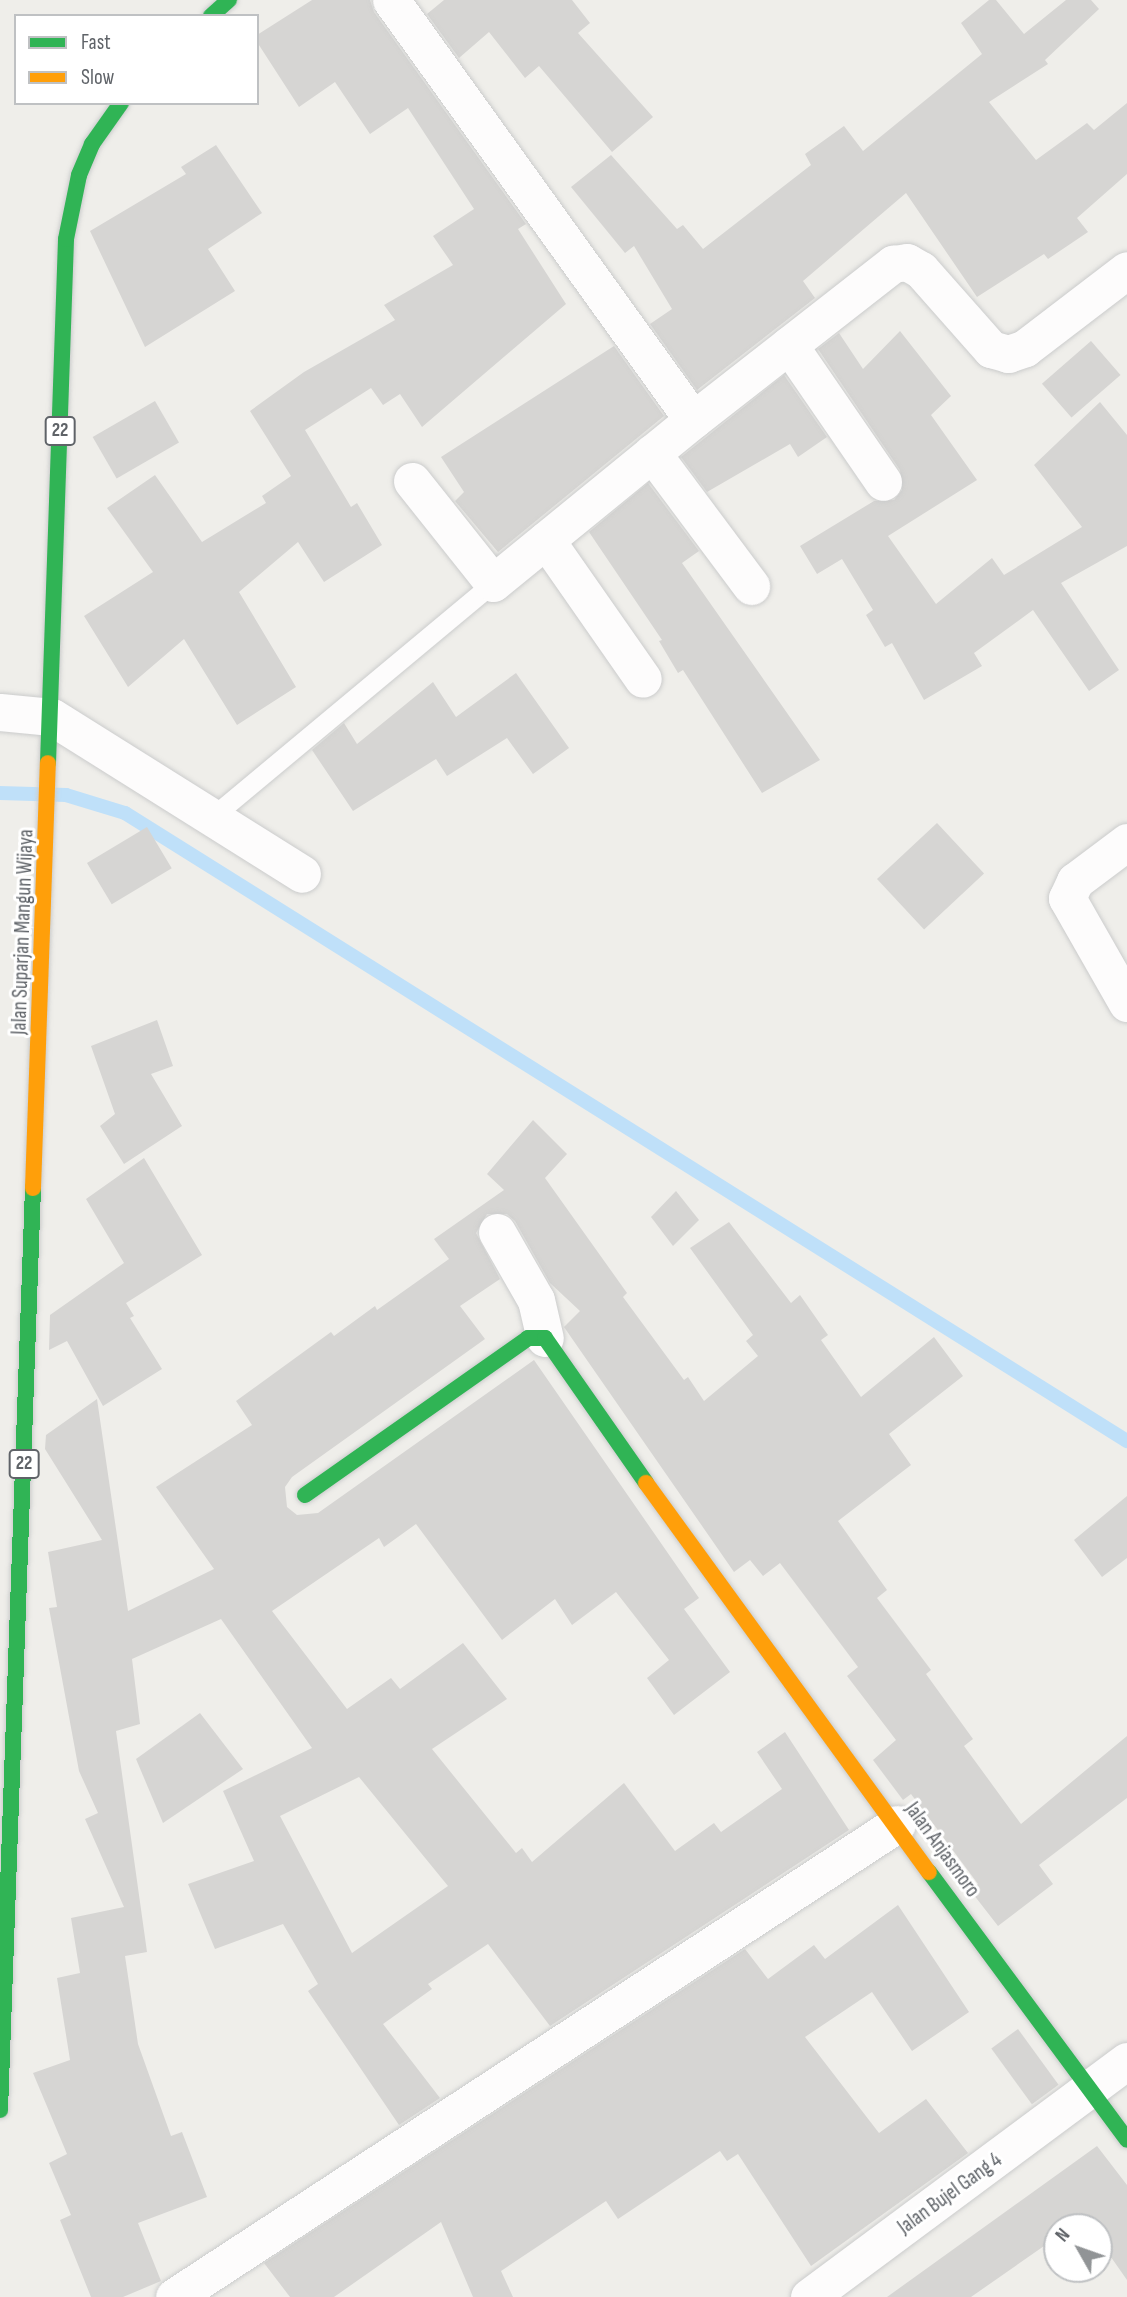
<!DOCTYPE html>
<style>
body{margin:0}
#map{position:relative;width:1127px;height:2297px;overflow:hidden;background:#efeeea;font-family:"Sofia Sans Condensed",sans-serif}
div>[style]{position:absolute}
.stream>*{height:14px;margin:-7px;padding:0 7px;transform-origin:7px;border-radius:7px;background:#bfe0f9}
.building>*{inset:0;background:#d6d5d3;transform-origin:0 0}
.roads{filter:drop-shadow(0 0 2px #cbcccc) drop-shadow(0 0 2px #cbcccc)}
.lane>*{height:19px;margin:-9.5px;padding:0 9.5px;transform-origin:9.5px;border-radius:9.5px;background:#fdfcfc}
.street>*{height:37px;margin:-18.5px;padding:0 18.5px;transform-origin:18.5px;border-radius:18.5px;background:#fdfcfc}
.fast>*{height:16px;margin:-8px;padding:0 8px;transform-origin:8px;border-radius:8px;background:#30b455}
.slow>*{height:16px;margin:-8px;padding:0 8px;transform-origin:8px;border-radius:8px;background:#ff9f0a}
span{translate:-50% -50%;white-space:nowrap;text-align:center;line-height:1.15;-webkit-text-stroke:6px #fff;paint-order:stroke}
.shield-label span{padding:2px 5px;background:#fff;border:2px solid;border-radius:5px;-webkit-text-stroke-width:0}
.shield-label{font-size:19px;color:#5f6368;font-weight:700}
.street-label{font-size:21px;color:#5f6368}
.legend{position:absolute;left:14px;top:14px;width:245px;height:91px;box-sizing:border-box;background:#fff;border:2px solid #bfc1c3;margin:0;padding:9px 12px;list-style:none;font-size:21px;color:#5f6368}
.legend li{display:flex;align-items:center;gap:14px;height:35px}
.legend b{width:35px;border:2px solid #bfc1c3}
.north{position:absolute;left:1043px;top:2213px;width:70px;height:70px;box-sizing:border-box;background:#fff;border:2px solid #bfc1c3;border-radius:50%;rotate:310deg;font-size:19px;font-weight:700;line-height:28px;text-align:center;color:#5f6368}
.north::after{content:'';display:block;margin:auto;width:24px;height:32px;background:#919496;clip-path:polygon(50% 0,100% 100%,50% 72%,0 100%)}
</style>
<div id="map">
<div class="stream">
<div style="left:0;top:793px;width:66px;rotate:1.7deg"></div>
<div style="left:66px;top:795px;width:62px;rotate:17deg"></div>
<div style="left:125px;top:813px;width:1183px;rotate:32.08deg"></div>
</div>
<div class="building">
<div style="clip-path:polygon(312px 0,370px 0,374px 12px,526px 224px,518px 229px,566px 304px,422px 427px,400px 394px,383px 405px,371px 388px,305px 430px,351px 507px,357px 503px,382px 545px,324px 582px,298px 542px,239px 592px,296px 687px,237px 725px,184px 639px,128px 687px,84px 616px,153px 572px,107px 508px,155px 475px,202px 542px,266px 503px,262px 496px,291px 476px,250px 411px,304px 372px,395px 320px,384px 305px,453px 265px,433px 236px,474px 209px,408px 108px,370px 134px,335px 82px,299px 107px,257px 42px,257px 35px)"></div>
<div style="clip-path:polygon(444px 0,572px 0,590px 23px,578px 33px,653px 117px,612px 152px,539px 66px,525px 78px,489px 32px,459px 58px,427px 14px)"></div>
<div style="clip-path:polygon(989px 0,996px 0,1024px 34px,1066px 0,1091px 0,1099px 9px,1045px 60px,1048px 64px,989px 102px,1036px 160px,1087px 123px,1094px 130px,1127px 103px,1127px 174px,1077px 218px,1088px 232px,1048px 259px,1044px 254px,977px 297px,906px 193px,803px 281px,815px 298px,697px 390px,650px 324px,672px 309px,634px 246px,625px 253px,571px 187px,611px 155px,677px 229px,683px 225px,703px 249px,811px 165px,805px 154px,844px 126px,863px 151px,982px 54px,961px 23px)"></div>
<div style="clip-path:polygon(216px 145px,262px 213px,208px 249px,235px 291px,145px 347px,90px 231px,186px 174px,181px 167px)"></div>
<div style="clip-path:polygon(900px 331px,951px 396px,931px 415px,977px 480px,888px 536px,936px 604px,992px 558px,1004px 575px,1082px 527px,1034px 465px,1100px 402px,1127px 435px,1127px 546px,1061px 583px,1119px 670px,1089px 691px,1033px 610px,974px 653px,982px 666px,924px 700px,892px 643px,885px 647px,866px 615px,873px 610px,842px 559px,817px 574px,800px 546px,874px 501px,894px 500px,902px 490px,900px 470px,818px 349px,839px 333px,863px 369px)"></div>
<div style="left:1091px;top:341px;width:45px;height:65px;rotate:49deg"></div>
<div style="clip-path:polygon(614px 346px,664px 416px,498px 552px,455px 501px,464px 492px,441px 457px)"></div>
<div style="clip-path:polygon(784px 375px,827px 437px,798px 457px,790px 444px,707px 492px,681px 457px)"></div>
<div style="left:155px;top:401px;width:48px;height:72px;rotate:60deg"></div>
<div style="clip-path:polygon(648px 483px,699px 551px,682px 563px,820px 760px,762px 793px,683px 670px,678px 673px,659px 641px,662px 640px,589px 532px)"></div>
<div style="clip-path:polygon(516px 673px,569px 748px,533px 774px,507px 738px,447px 776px,436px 759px,353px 811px,312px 750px,344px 723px,357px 744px,433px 682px,456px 717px)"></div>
<div style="left:937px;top:823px;width:69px;height:82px;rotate:47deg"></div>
<div style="left:147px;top:827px;width:48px;height:70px;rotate:59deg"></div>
<div style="clip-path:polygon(157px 1020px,173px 1066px,151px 1074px,182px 1126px,124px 1164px,100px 1126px,115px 1114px,91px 1046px)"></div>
<div style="clip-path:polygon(evenodd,533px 1120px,567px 1154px,545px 1178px,627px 1293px,623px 1297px,684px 1380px,688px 1377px,704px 1401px,758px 1356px,746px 1341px,753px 1335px,690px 1248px,729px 1222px,791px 1303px,800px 1295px,828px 1335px,821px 1340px,861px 1397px,934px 1337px,963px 1376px,889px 1434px,911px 1465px,838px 1521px,887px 1590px,877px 1598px,931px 1670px,926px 1674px,973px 1739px,964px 1746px,1021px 1824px,1127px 1736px,1127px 1798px,1039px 1865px,1053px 1884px,998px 1926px,970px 1890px,978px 1884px,911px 1794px,903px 1800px,873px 1760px,896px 1740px,847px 1676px,858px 1667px,780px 1563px,763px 1576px,750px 1560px,734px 1572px,564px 1327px,580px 1311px,550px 1283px,515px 1221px,507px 1214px,487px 1214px,476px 1233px,500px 1279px,460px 1306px,485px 1339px,292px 1477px,285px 1487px,287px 1507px,297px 1515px,318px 1513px,534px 1360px,699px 1598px,684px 1609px,730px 1672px,674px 1715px,647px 1678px,669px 1660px,616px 1592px,572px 1625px,555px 1599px,502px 1640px,416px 1524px,384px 1547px,379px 1538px,272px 1611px,347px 1709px,391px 1678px,400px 1689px,463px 1643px,507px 1699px,432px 1749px,516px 1853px,522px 1848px,532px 1862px,624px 1783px,675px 1851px,714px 1823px,721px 1832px,782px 1789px,757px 1752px,785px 1732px,849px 1830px,550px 2026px,488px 1944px,428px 1984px,432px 1989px,383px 2024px,440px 2098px,399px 2125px,308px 1991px,318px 1984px,283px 1924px,215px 1949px,188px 1884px,254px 1861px,223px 1791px,312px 1748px,221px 1619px,132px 1659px,140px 1724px,116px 1731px,147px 1952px,125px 1956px,138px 2044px,171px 2136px,182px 2132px,207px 2197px,138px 2223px,161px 2281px,123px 2297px,91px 2297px,60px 2220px,71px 2215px,49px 2163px,67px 2154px,33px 2073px,70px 2060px,57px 1978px,80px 1973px,71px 1918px,124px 1907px,85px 1819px,98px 1813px,79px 1771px,49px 1608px,57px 1607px,48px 1552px,102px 1540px,45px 1449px,46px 1435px,97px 1399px,128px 1611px,214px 1569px,156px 1487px,252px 1425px,236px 1401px,331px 1332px,334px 1336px,375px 1306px,377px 1310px,449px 1259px,434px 1239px,504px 1190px,487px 1174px,533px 1120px,359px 1777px,448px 1886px,352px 1953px,280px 1816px,359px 1777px)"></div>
<div style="clip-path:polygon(144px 1158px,202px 1255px,126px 1303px,134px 1316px,130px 1318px,162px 1369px,103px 1406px,67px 1341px,49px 1350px,50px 1315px,124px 1263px,86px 1199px)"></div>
<div style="clip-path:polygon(676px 1191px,699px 1220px,673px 1246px,651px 1217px)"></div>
<div style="clip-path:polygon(1127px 1496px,1127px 1558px,1102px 1577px,1074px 1540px)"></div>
<div style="clip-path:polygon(200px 1713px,243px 1769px,163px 1823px,136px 1759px)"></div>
<div style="clip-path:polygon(898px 1905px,969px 2012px,912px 2051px,872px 1992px,805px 2037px,879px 2133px,926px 2099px,968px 2153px,811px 2266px,738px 2154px,727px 2161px,720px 2151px,618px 2219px,606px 2201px,501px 2271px,513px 2297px,473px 2297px,441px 2222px,334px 2297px,290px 2297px,264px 2263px,745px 1949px,768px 1979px,814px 1945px,825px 1959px)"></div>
<div style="left:1018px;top:2029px;width:69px;height:33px;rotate:54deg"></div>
<div style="clip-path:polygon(1097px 2146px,1127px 2185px,1127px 2280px,1099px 2240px,1099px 2227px,1089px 2227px,1084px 2219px,1072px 2227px,1057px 2227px,1057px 2237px,971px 2297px,887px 2297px)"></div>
</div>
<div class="roads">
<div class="lane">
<div style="left:212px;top:817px;width:366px;rotate:-39.8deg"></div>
</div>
<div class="street">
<div style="left:391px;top:0;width:517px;rotate:54.28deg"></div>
<div style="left:693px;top:420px;width:254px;rotate:-38deg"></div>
<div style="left:893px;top:264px;width:14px;rotate:-8deg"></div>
<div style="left:907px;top:262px;width:16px;rotate:30deg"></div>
<div style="left:921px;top:270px;width:106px;rotate:48.5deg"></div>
<div style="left:991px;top:349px;width:18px;rotate:16deg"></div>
<div style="left:1008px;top:354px;width:18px;rotate:-19deg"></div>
<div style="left:1025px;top:348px;width:128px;rotate:-37.4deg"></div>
<div style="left:789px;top:345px;width:166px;rotate:55.5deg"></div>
<div style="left:652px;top:453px;width:166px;rotate:53.3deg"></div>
<div style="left:412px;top:481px;width:130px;rotate:51.5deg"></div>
<div style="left:493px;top:583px;width:258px;rotate:-39.2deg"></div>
<div style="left:546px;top:540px;width:169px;rotate:55.1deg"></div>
<div style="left:0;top:712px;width:52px;rotate:5.5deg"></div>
<div style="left:52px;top:717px;width:295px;rotate:32.1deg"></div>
<div style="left:1127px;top:842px;width:65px;rotate:143.1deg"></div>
<div style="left:1075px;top:881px;width:19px;rotate:115deg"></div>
<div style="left:1067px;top:898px;width:121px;rotate:60.3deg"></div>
<div style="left:497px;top:1232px;width:78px;rotate:60.2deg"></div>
<div style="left:536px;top:1300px;width:39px;rotate:77deg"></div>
<div style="left:174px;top:2297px;width:864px;rotate:-33.19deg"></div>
<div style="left:809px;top:2297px;width:396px;rotate:-36.6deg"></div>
</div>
<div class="fast">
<div style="left:211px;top:16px;width:24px;rotate:-42deg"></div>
<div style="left:48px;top:763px;width:524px;rotate:-88.03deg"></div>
<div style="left:66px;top:239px;width:65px;rotate:-78.5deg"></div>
<div style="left:79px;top:175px;width:34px;rotate:-67deg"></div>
<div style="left:92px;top:144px;width:50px;rotate:-54.7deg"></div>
<div style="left:305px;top:1495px;width:273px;rotate:-35.1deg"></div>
<div style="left:528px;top:1338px;width:17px"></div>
<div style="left:545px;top:1338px;width:177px;rotate:55.1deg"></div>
<div style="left:929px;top:1872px;width:333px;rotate:53.5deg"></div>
<div style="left:0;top:2110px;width:923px;rotate:-87.95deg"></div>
</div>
<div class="slow">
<div style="left:33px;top:1188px;width:425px;rotate:-88deg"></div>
<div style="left:646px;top:1483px;width:481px;rotate:54deg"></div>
</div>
</div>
<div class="shield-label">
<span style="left:60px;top:431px">22</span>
<span style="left:24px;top:1464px">22</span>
</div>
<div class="street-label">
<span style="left:23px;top:932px;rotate:-88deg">Jalan Suparjan Mangun Wijaya</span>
<span style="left:942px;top:1850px;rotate:54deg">Jalan Anjasmoro</span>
<span style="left:950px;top:2194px;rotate:-36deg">Jalan Bujel Gang 4</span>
</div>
<ul class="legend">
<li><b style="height:9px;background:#30b455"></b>Fast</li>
<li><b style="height:9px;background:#ff9f0a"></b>Slow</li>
</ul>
<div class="north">N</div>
</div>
